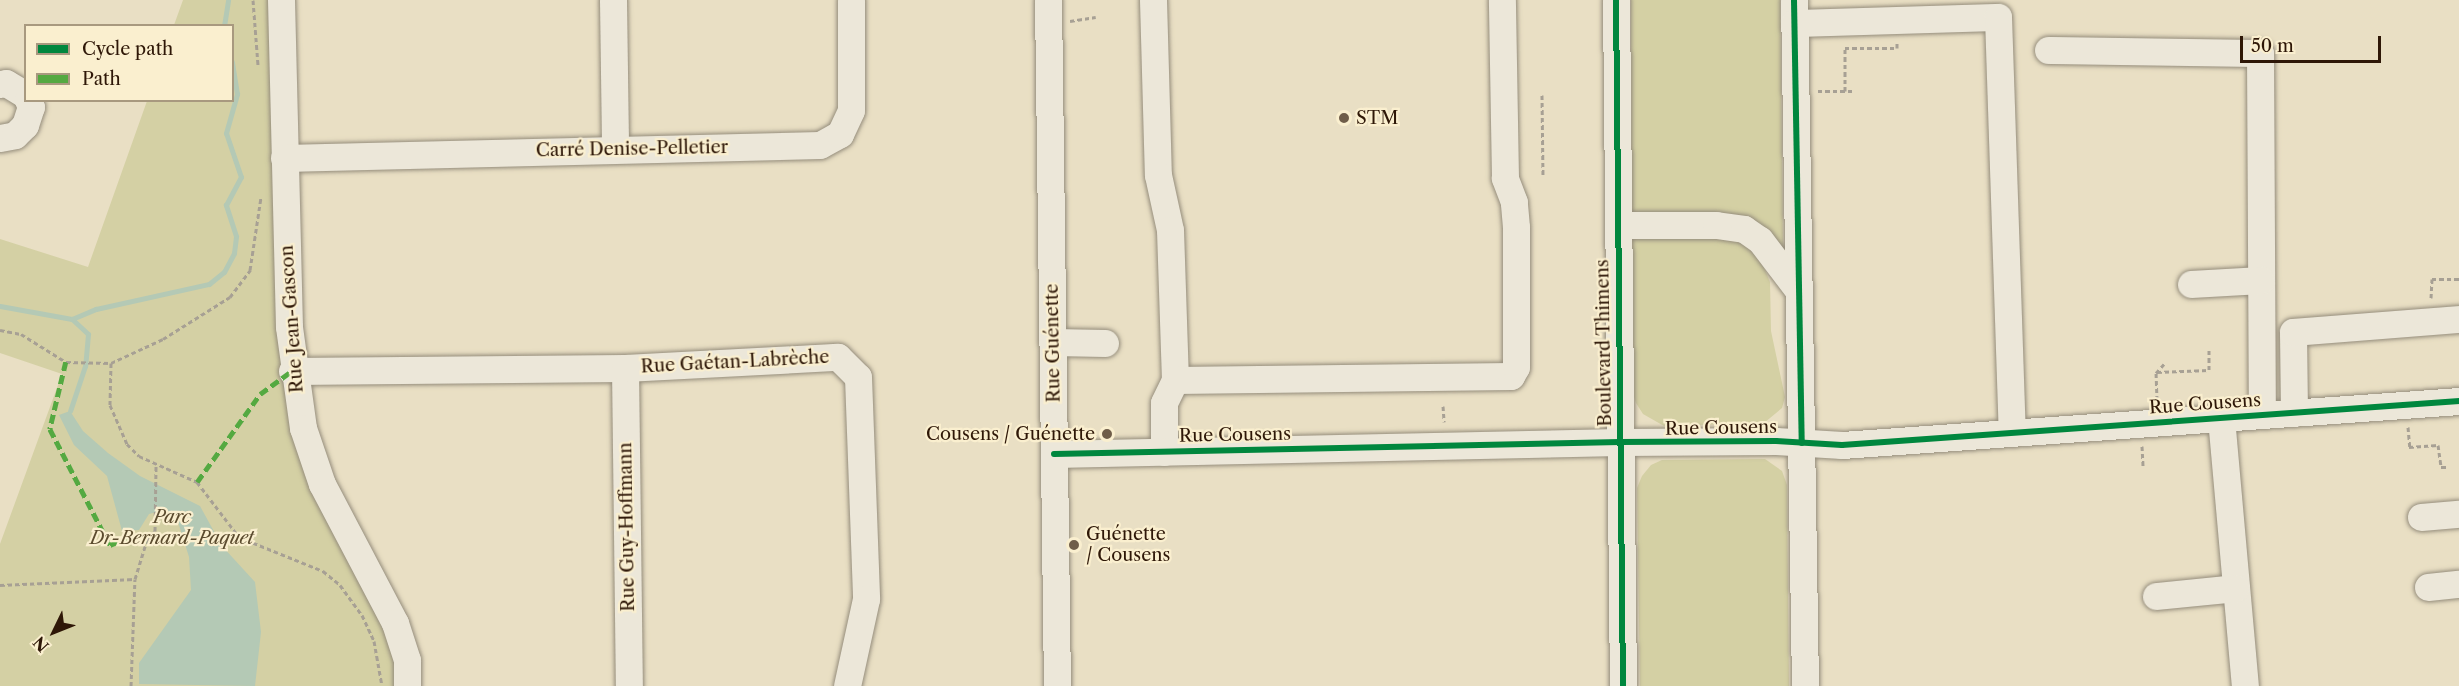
<!DOCTYPE html>
<meta charset="utf-8">
<style>
body{margin:0}
#map{position:relative;width:2459px;height:686px;overflow:hidden;background:#e9dfc4;font-family:"Libre Caslon Text",serif}
div>[style]{position:absolute}
.green>*{inset:0;background:#d4d0a4}
.water>*{inset:0;background:#b4c9b5}
.stream>*{height:5px;margin:-2.5px;padding:0 2.5px;transform-origin:2.5px;border-radius:2.5px;background:#b4c9b5}
.path>*{height:3px;margin-top:-1.5px;transform-origin:0;background:repeating-linear-gradient(90deg,#a7a094 0 4.5px,transparent 0 7.5px)}
.roads{filter:drop-shadow(0 0 2px #958d7c) drop-shadow(0 0 2px #958d7c)}
.minor>*{height:27px;margin:-13.5px;padding:0 13.5px;transform-origin:13.5px;border-radius:13.5px;background:#ece7d9}
.quiet>*{height:4.5px;margin-top:-2.25px;transform-origin:0;background:repeating-linear-gradient(90deg,#54a941 0 9px,transparent 0 13.5px)}
.cycleway>*{height:6px;margin:-3px;padding:0 3px;transform-origin:3px;border-radius:3px;background:#00873e}
.dots>*{width:16px;height:16px;translate:-50% -50%;box-sizing:border-box;border:3px solid #faefcf;border-radius:50%}
span{translate:-50% -50%;white-space:nowrap;text-align:center;line-height:1.15;-webkit-text-stroke:4.5px #faefcf;paint-order:stroke}
.poi-label{font-size:18px;color:#2e1707}
.left{translate:0 -50%;text-align:left}
.right{translate:-100% -50%;text-align:right}
.street-label{font-size:18px;color:#2e1707}
.park-label{font-size:18px;color:#5b4b2e;font-style:italic}
.legend{position:absolute;left:24px;top:24px;width:210px;height:78px;box-sizing:border-box;background:#faefcf;border:2px solid #a8997f;margin:0;padding:8px 10px;list-style:none;font-size:18px;color:#2e1707}
.legend li{display:flex;align-items:center;gap:12px;height:30px}
.legend b{width:30px;border:2px solid #a8997f}
.north{position:absolute;left:24px;top:602px;width:60px;height:60px;-webkit-text-stroke:4px #faefcf;paint-order:stroke;rotate:227deg;font-size:16px;font-weight:700;line-height:24px;text-align:center;color:#2e1707}
.north::after{content:'';display:block;margin:auto;width:21px;height:27px;background:#2e1707;clip-path:polygon(50% 0,100% 100%,50% 72%,0 100%)}
.scale{position:absolute;left:2240px;top:36px;width:141px;height:27px;box-sizing:border-box;border:3px solid #2e1707;border-top:0;padding-left:8px;font-size:18px;line-height:21px;white-space:nowrap;color:#2e1707;-webkit-text-stroke:4px #faefcf;paint-order:stroke}
</style>
<div id="map">
<div class="green">
<div style="clip-path:polygon(183px 0,283px 0,292px 371px,407px 686px,0 686px,0 544px,62px 374px,0 353px,0 239px,88px 267px,147px 101px,232px 100px,232px 26px,174px 25px)"></div>
<div style="clip-path:polygon(1631px 0,1780px 0,1783px 247px,1758px 253px,1770px 282px,1771px 331px,1785px 397px,1782px 408px,1764px 423px,1664px 426px,1643px 414px,1636px 403px,1632px 391px)"></div>
<div style="clip-path:polygon(1765px 459px,1782px 471px,1787px 485px,1789px 686px,1640px 686px,1637px 488px,1642px 476px,1651px 465px,1662px 460px)"></div>
</div>
<div class="water">
<div style="clip-path:polygon(70px 411px,83px 431px,108px 453px,140px 476px,200px 506px,222px 546px,255px 582px,261px 632px,255px 686px,139px 684px,139px 663px,191px 590px,189px 557px,178px 522px,160px 511px,149px 514px,139px 530px,122px 531px,107px 476px,74px 445px,59px 415px)"></div>
</div>
<div class="stream">
<div style="left:224px;top:26px;width:26px;rotate:-81deg"></div>
<div style="left:0;top:306px;width:73px;rotate:10.2deg"></div>
<div style="left:72px;top:319px;width:22px;rotate:43deg"></div>
<div style="left:88px;top:334px;width:32px;rotate:95deg"></div>
<div style="left:85px;top:366px;width:47px;rotate:108.4deg"></div>
<div style="left:72px;top:319px;width:26px;rotate:-23deg"></div>
<div style="left:96px;top:309px;width:116px;rotate:-12.5deg"></div>
<div style="left:209px;top:284px;width:19px;rotate:-39deg"></div>
<div style="left:224px;top:272px;width:21px;rotate:-62deg"></div>
<div style="left:234px;top:253px;width:17px;rotate:-83deg"></div>
<div style="left:236px;top:236px;width:33px;rotate:-108deg"></div>
<div style="left:226px;top:205px;width:32px;rotate:-62deg"></div>
<div style="left:241px;top:177px;width:46px;rotate:-108.8deg"></div>
<div style="left:226px;top:133px;width:41px;rotate:-74.2deg"></div>
<div style="left:237px;top:94px;width:33px;rotate:-99deg"></div>
</div>
<div class="path">
<div style="left:253px;top:0;width:65px;rotate:85.6deg"></div>
<div style="left:1070px;top:21px;width:26px;rotate:-9deg"></div>
<div style="left:1818px;top:91px;width:34px"></div>
<div style="left:1845px;top:91px;width:43px;rotate:-90deg"></div>
<div style="left:1845px;top:48px;width:52px"></div>
<div style="left:1897px;top:48px;width:5px;rotate:-90deg"></div>
<div style="left:1542px;top:95px;width:82px;rotate:89.3deg"></div>
<div style="left:2431px;top:298px;width:19px;rotate:-87deg"></div>
<div style="left:2432px;top:279px;width:27px"></div>
<div style="left:0;top:330px;width:21px;rotate:11deg"></div>
<div style="left:21px;top:334px;width:53px;rotate:31.9deg"></div>
<div style="left:66px;top:362px;width:45px;rotate:1.3deg"></div>
<div style="left:111px;top:363px;width:42px;rotate:91.4deg"></div>
<div style="left:110px;top:405px;width:43px;rotate:66.4deg"></div>
<div style="left:127px;top:444px;width:17px;rotate:45deg"></div>
<div style="left:139px;top:456px;width:64px;rotate:24.1deg"></div>
<div style="left:197px;top:482px;width:69px;rotate:52.6deg"></div>
<div style="left:239px;top:537px;width:91px;rotate:22deg"></div>
<div style="left:323px;top:571px;width:22px;rotate:39deg"></div>
<div style="left:340px;top:585px;width:37px;rotate:54deg"></div>
<div style="left:362px;top:615px;width:29px;rotate:65deg"></div>
<div style="left:374px;top:641px;width:46px;rotate:79.9deg"></div>
<div style="left:111px;top:363px;width:57px;rotate:-24.8deg"></div>
<div style="left:163px;top:339px;width:79px;rotate:-32.1deg"></div>
<div style="left:230px;top:297px;width:34px;rotate:-53deg"></div>
<div style="left:250px;top:270px;width:74px;rotate:-81.4deg"></div>
<div style="left:2157px;top:372px;width:52px;rotate:-2.2deg"></div>
<div style="left:2209px;top:370px;width:20px;rotate:-90deg"></div>
<div style="left:2157px;top:400px;width:27px;rotate:-92deg"></div>
<div style="left:2156px;top:373px;width:12px;rotate:-48deg"></div>
<div style="left:1443px;top:406px;width:16px;rotate:86deg"></div>
<div style="left:2408px;top:427px;width:22px;rotate:85deg"></div>
<div style="left:2142px;top:446px;width:22px;rotate:87deg"></div>
<div style="left:2409px;top:447px;width:29px;rotate:-4deg"></div>
<div style="left:2438px;top:445px;width:22px;rotate:82deg"></div>
<div style="left:2441px;top:467px;width:6px"></div>
<div style="left:0;top:585px;width:135px;rotate:-2.5deg"></div>
<div style="left:131px;top:686px;width:107px;rotate:-87.9deg"></div>
<div style="left:135px;top:579px;width:41px;rotate:-72.9deg"></div>
<div style="left:147px;top:540px;width:12px;rotate:-48deg"></div>
<div style="left:155px;top:531px;width:66px;rotate:-89.1deg"></div>
</div>
<div class="roads">
<div class="minor">
<div style="left:281px;top:0;width:327px;rotate:88.6deg"></div>
<div style="left:289px;top:327px;width:102px;rotate:82.1deg"></div>
<div style="left:303px;top:428px;width:59px;rotate:71.3deg"></div>
<div style="left:322px;top:484px;width:157px;rotate:62.3deg"></div>
<div style="left:395px;top:623px;width:39px;rotate:72deg"></div>
<div style="left:407px;top:660px;width:26px;rotate:90deg"></div>
<div style="left:613px;top:0;width:148px;rotate:89.2deg"></div>
<div style="left:1048px;top:0;width:686px;rotate:89.25deg"></div>
<div style="left:1153px;top:0;width:175px;rotate:88.4deg"></div>
<div style="left:1158px;top:175px;width:56px;rotate:77.7deg"></div>
<div style="left:1170px;top:230px;width:150px;rotate:88.1deg"></div>
<div style="left:1175px;top:380px;width:25px;rotate:116deg"></div>
<div style="left:1164px;top:403px;width:49px;rotate:90deg"></div>
<div style="left:1616px;top:0;width:686px;rotate:89.42deg"></div>
<div style="left:1794px;top:0;width:686px;rotate:89.08deg"></div>
<div style="left:1794px;top:23px;width:204px;rotate:-1.7deg"></div>
<div style="left:1998px;top:17px;width:416px;rotate:88.1deg"></div>
<div style="left:2048px;top:50px;width:212px;rotate:0.8deg"></div>
<div style="left:2260px;top:53px;width:362px;rotate:89.7deg"></div>
<div style="left:0;top:84px;width:6px;rotate:-9deg"></div>
<div style="left:6px;top:83px;width:23px;rotate:31deg"></div>
<div style="left:0;top:138px;width:15px;rotate:-11deg"></div>
<div style="left:15px;top:135px;width:14px;rotate:-45deg"></div>
<div style="left:25px;top:125px;width:19px;rotate:-72deg"></div>
<div style="left:31px;top:107px;width:8px;rotate:-113deg"></div>
<div style="left:284px;top:158px;width:536px;rotate:-1.39deg"></div>
<div style="left:820px;top:145px;width:23px;rotate:-29deg"></div>
<div style="left:840px;top:134px;width:26px;rotate:-65deg"></div>
<div style="left:851px;top:110px;width:110px;rotate:-90deg"></div>
<div style="left:1618px;top:225px;width:98px"></div>
<div style="left:1716px;top:225px;width:28px;rotate:8deg"></div>
<div style="left:1744px;top:229px;width:19px;rotate:35deg"></div>
<div style="left:1760px;top:240px;width:63px;rotate:52.8deg"></div>
<div style="left:2191px;top:284px;width:70px;rotate:-3.3deg"></div>
<div style="left:1053px;top:342px;width:52px;rotate:1.1deg"></div>
<div style="left:625px;top:368px;width:318px;rotate:89.3deg"></div>
<div style="left:292px;top:371px;width:333px;rotate:-0.5deg"></div>
<div style="left:625px;top:368px;width:213px;rotate:-3deg"></div>
<div style="left:838px;top:357px;width:28px;rotate:45deg"></div>
<div style="left:858px;top:377px;width:222px;rotate:87.9deg"></div>
<div style="left:866px;top:599px;width:89px;rotate:102.3deg"></div>
<div style="left:1175px;top:380px;width:336px;rotate:-0.7deg"></div>
<div style="left:1511px;top:376px;width:10px;rotate:-61deg"></div>
<div style="left:1516px;top:367px;width:140px;rotate:-90deg"></div>
<div style="left:1516px;top:227px;width:25px;rotate:-95deg"></div>
<div style="left:1514px;top:202px;width:26px;rotate:-111deg"></div>
<div style="left:1505px;top:178px;width:178px;rotate:-91deg"></div>
<div style="left:2294px;top:413px;width:81px;rotate:-90.7deg"></div>
<div style="left:2293px;top:332px;width:167px;rotate:-4.5deg"></div>
<div style="left:2221px;top:418px;width:269px;rotate:84.9deg"></div>
<div style="left:1054px;top:454px;width:566px;rotate:-1.21deg"></div>
<div style="left:1620px;top:442px;width:156px;rotate:-0.4deg"></div>
<div style="left:1776px;top:441px;width:66px;rotate:3.5deg"></div>
<div style="left:1842px;top:445px;width:619px;rotate:-4.08deg"></div>
<div style="left:2421px;top:517px;width:38px;rotate:-5deg"></div>
<div style="left:2428px;top:587px;width:31px;rotate:-6deg"></div>
<div style="left:2156px;top:596px;width:80px;rotate:-5.7deg"></div>
</div>
</div>
<div class="quiet">
<div style="left:66px;top:362px;width:69px;rotate:103.4deg"></div>
<div style="left:50px;top:429px;width:131px;rotate:62.7deg"></div>
<div style="left:110px;top:545px;width:21px;rotate:-23deg"></div>
<div style="left:129px;top:537px;width:18px;rotate:9deg"></div>
<div style="left:197px;top:482px;width:108px;rotate:-54.4deg"></div>
<div style="left:260px;top:394px;width:39px;rotate:-36deg"></div>
</div>
<div class="cycleway">
<div style="left:1616px;top:0;width:686px;rotate:89.42deg"></div>
<div style="left:1794px;top:0;width:443px;rotate:89deg"></div>
<div style="left:1054px;top:454px;width:566px;rotate:-1.21deg"></div>
<div style="left:1620px;top:442px;width:156px;rotate:-0.4deg"></div>
<div style="left:1776px;top:441px;width:66px;rotate:3.5deg"></div>
<div style="left:1842px;top:445px;width:619px;rotate:-4.08deg"></div>
</div>
<div class="dots">
<div style="left:1344px;top:118px;background:#6f5d49"></div>
<div style="left:1107px;top:434px;background:#6f5d49"></div>
<div style="left:1074px;top:545px;background:#6f5d49"></div>
</div>
<div class="poi-label">
<span class="left" style="left:1356px;top:118px">STM</span>
<span class="right" style="left:1095px;top:434px">Cousens / Guénette</span>
<span class="left" style="left:1086px;top:545px">Guénette<br>/ Cousens</span>
</div>
<div class="street-label">
<span style="left:632px;top:149px;rotate:-1deg">Carré Denise-Pelletier</span>
<span style="left:292px;top:319px;rotate:-94deg">Rue Jean-Gascon</span>
<span style="left:1053px;top:343px;rotate:-91deg">Rue Guénette</span>
<span style="left:1604px;top:343px;rotate:-91deg">Boulevard Thimens</span>
<span style="left:735px;top:362px;rotate:-3deg">Rue Gaétan-Labrèche</span>
<span style="left:2205px;top:404px;rotate:-4deg">Rue Cousens</span>
<span style="left:1721px;top:428px;rotate:-1deg">Rue Cousens</span>
<span style="left:1235px;top:435px;rotate:-1deg">Rue Cousens</span>
<span style="left:627px;top:527px;rotate:-91deg">Rue Guy-Hoffmann</span>
</div>
<div class="park-label">
<span style="left:172px;top:528px">Parc<br>Dr-Bernard-Paquet</span>
</div>
<ul class="legend">
<li><b style="height:8px;background:#00873e"></b>Cycle path</li>
<li><b style="height:8px;background:#54a941"></b>Path</li>
</ul>
<div class="north">N</div>
<div class="scale">50 m</div>
</div>
